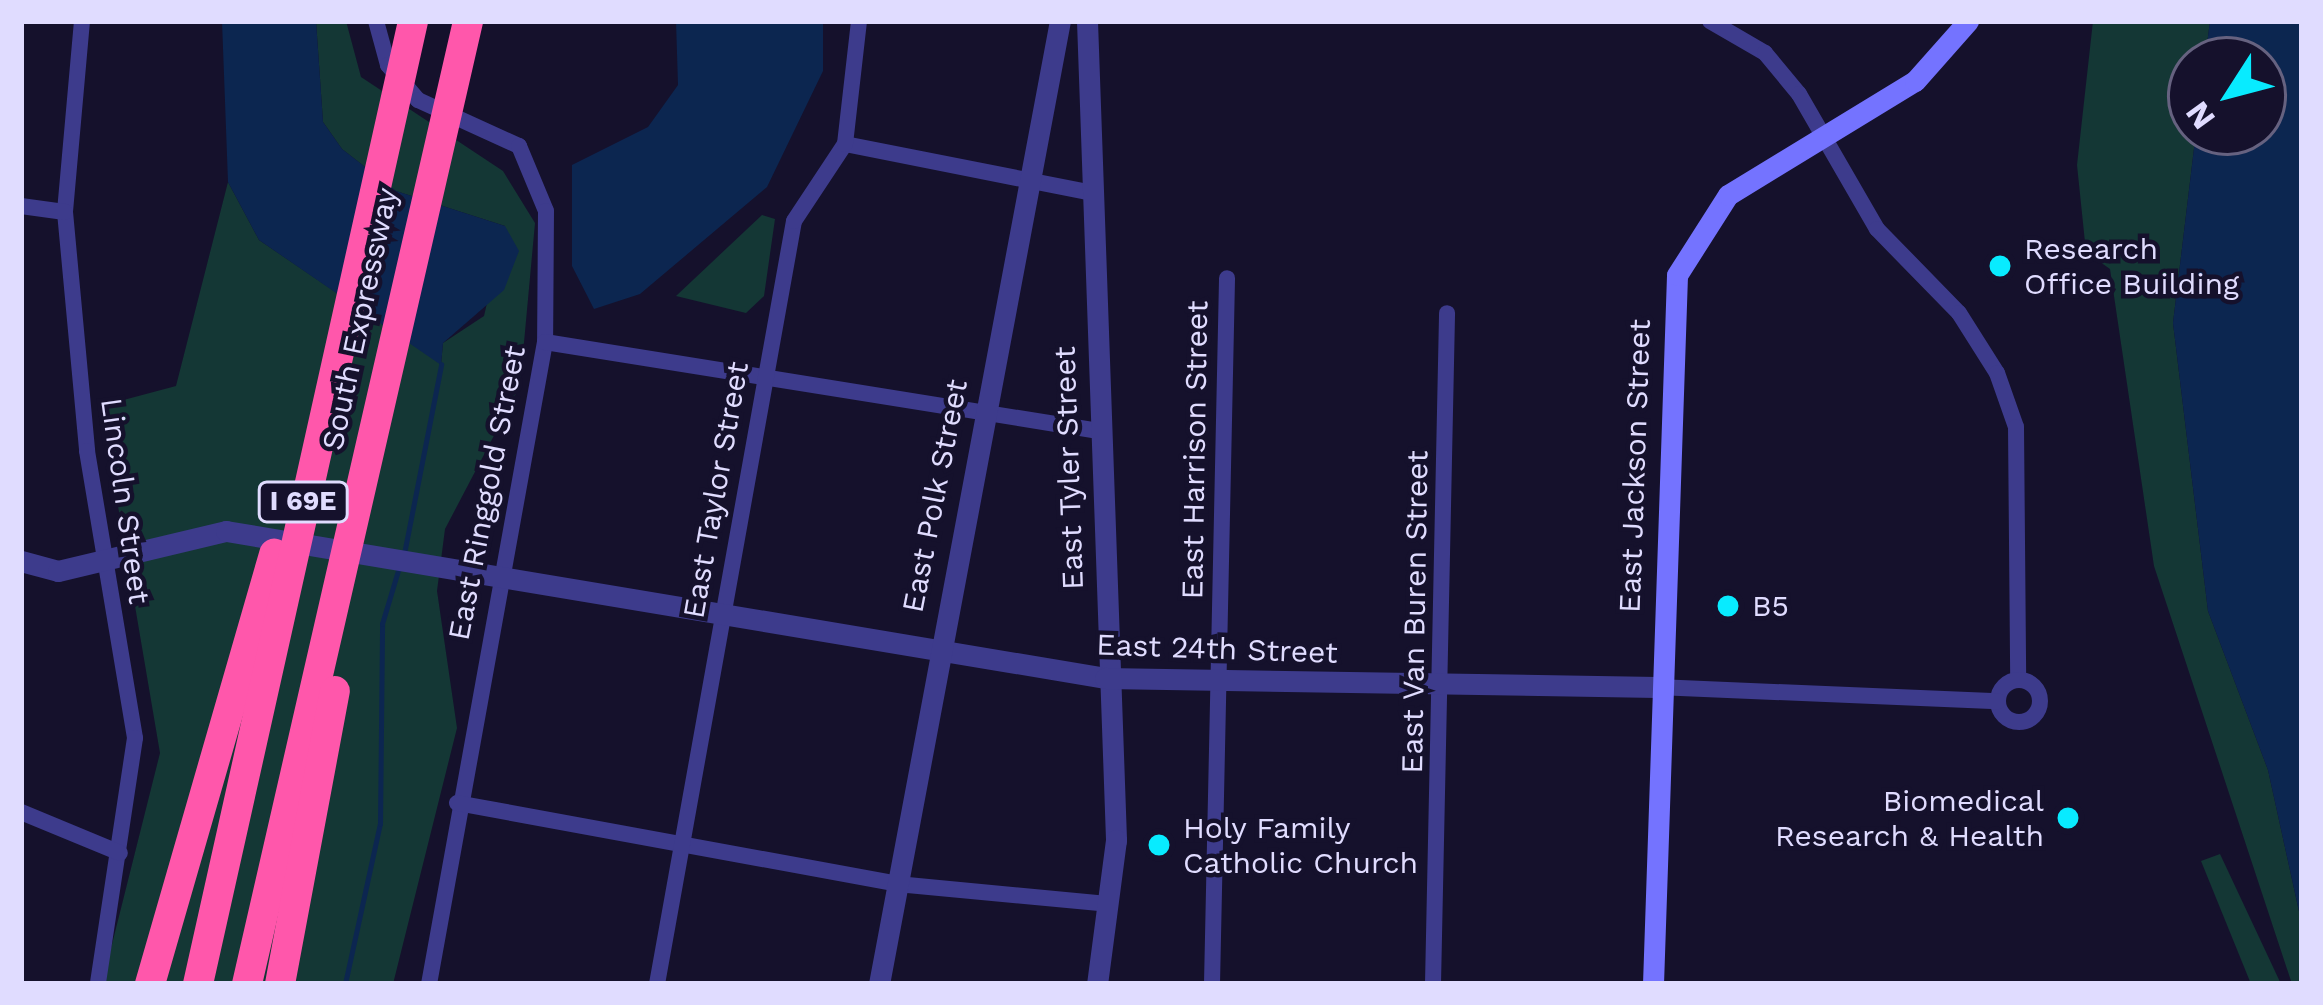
<!DOCTYPE html>
<style>
body{margin:0}
#map{position:relative;width:2323px;height:1005px;overflow:hidden;background:#15112c;font-family:"Work Sans",sans-serif}
div>[style]{position:absolute}
.green>*{inset:0;background:#143735}
.water>*{inset:0;background:#0c2650}
.stream>*{height:4.5px;margin:-2.25px;padding:0 2.25px;transform-origin:2.25px;border-radius:2.25px;background:#0c2650}
.minor>*{height:16px;margin:-8px;padding:0 8px;transform-origin:8px;border-radius:8px;background:#3d3b8c}
.minor>.ring{margin:-8px;padding:0;box-sizing:content-box;background:none;border:16px solid #3d3b8c;border-radius:50%}
.tertiary>*{height:21px;margin:-10.5px;padding:0 10.5px;transform-origin:10.5px;border-radius:10.5px;background:#3d3b8c}
.secondary>*{height:21px;margin:-10.5px;padding:0 10.5px;transform-origin:10.5px;border-radius:10.5px;background:#7473ff}
.motorway-bridge>*{height:30px;margin:-15px;padding:0 15px;transform-origin:15px;border-radius:15px;background:#ff57ab}
.dots>*{width:33px;height:33px;translate:-50% -50%;box-sizing:border-box;border:6px solid #15112c;border-radius:50%}
span{translate:-50% -50%;white-space:nowrap;text-align:center;line-height:1.15;-webkit-text-stroke:9px #15112c;paint-order:stroke}
.shield-label span{padding:3px 9px;background:#15112c;border:3px solid;border-radius:9px;-webkit-text-stroke-width:0}
.shield-label{font-size:27px;color:#e0dcff;font-weight:700}
.poi-label{font-size:30px;color:#e0dcff}
.left{translate:0 -50%;text-align:left}
.right{translate:-100% -50%;text-align:right}
.street-label{font-size:30px;color:#e0dcff}
.frame{position:absolute;inset:0;border:24px solid #e0dcff;pointer-events:none}
.north{position:absolute;left:2167px;top:36px;width:120px;height:120px;box-sizing:border-box;background:#15112c;border:3px solid #666280;border-radius:50%;rotate:234deg;font-size:33px;font-weight:700;line-height:48px;text-align:center;color:#e0dcff}
.north::after{content:'';display:block;margin:auto;width:42px;height:54px;background:#08ebff;clip-path:polygon(50% 0,100% 100%,50% 72%,0 100%)}
</style>
<div id="map">
<div class="green">
<div style="clip-path:polygon(316px 21px,346px 21px,361px 77px,503px 171px,535px 223px,520px 386px,445px 529px,437px 591px,457px 728px,393px 984px,102px 984px,160px 753px,101px 406px,176px 386px,228px 182px,259px 240px,441px 364px,443px 343px,484px 316px,505px 226px,396px 191px,342px 149px,323px 122px)"></div>
<div style="clip-path:polygon(2093px 21px,2210px 21px,2205px 60px,2191px 60px,2196px 132px,2173px 323px,2208px 611px,2268px 770px,2302px 925px,2302px 984px,2292px 984px,2154px 566px,2110px 269px,2086px 252px,2077px 165px)"></div>
<div style="clip-path:polygon(762px 215px,775px 219px,764px 296px,746px 313px,676px 296px)"></div>
<div style="clip-path:polygon(2220px 854px,2281px 984px,2251px 984px,2201px 861px)"></div>
</div>
<div class="water">
<div style="clip-path:polygon(222px 21px,316px 21px,323px 122px,342px 149px,396px 191px,505px 226px,519px 251px,504px 290px,443px 343px,441px 365px,259px 240px,228px 182px)"></div>
<div style="clip-path:polygon(676px 21px,823px 21px,823px 71px,767px 187px,640px 294px,594px 309px,572px 266px,572px 165px,648px 127px,678px 85px)"></div>
<div style="clip-path:polygon(2210px 21px,2302px 21px,2302px 925px,2268px 770px,2208px 611px,2173px 323px,2196px 132px,2263px 132px,2263px 60px,2205px 60px)"></div>
</div>
<div class="stream">
<div style="left:404px;top:554px;width:193px;rotate:-78.9deg"></div>
<div style="left:345px;top:984px;width:164px;rotate:-77.7deg"></div>
<div style="left:380px;top:824px;width:200px;rotate:-89.4deg"></div>
<div style="left:382px;top:624px;width:63px;rotate:-73.3deg"></div>
</div>
<div class="minor">
<div style="left:82px;top:21px;width:192px;rotate:95.1deg"></div>
<div style="left:65px;top:212px;width:240px;rotate:84.7deg"></div>
<div style="left:87px;top:451px;width:291px;rotate:80.5deg"></div>
<div style="left:135px;top:738px;width:249px;rotate:98.6deg"></div>
<div style="left:376px;top:21px;width:46px;rotate:74.7deg"></div>
<div style="left:388px;top:65px;width:46px;rotate:49.4deg"></div>
<div style="left:418px;top:100px;width:111px;rotate:24.5deg"></div>
<div style="left:519px;top:146px;width:70px;rotate:67.4deg"></div>
<div style="left:546px;top:211px;width:131px;rotate:90.4deg"></div>
<div style="left:545px;top:342px;width:652px;rotate:100.24deg"></div>
<div style="left:1710px;top:21px;width:64px;rotate:30.2deg"></div>
<div style="left:1765px;top:53px;width:53px;rotate:50.3deg"></div>
<div style="left:1799px;top:94px;width:156px;rotate:60deg"></div>
<div style="left:1877px;top:229px;width:117px;rotate:45.7deg"></div>
<div style="left:1959px;top:313px;width:71px;rotate:57.7deg"></div>
<div style="left:1997px;top:373px;width:57px;rotate:70.6deg"></div>
<div style="left:2016px;top:427px;width:252px;rotate:89.5deg"></div>
<div style="left:845px;top:144px;width:248px;rotate:11.2deg"></div>
<div style="left:21px;top:206px;width:44px;rotate:7.8deg"></div>
<div style="left:545px;top:342px;width:561px;rotate:9.13deg"></div>
<div class="ring" style="left:1998px;top:680px;width:26px;height:26px"></div>
<div style="left:1657px;top:687px;width:341px;rotate:2.4deg"></div>
<div style="left:457px;top:803px;width:447px;rotate:10.4deg"></div>
<div style="left:897px;top:884px;width:214px;rotate:5.4deg"></div>
<div style="left:21px;top:812px;width:107px;rotate:22.5deg"></div>
<div style="left:657px;top:984px;width:775px;rotate:-79.82deg"></div>
<div style="left:794px;top:221px;width:92px;rotate:-56.5deg"></div>
<div style="left:845px;top:144px;width:124px;rotate:-83.5deg"></div>
<div style="left:1212px;top:984px;width:706px;rotate:-88.78deg"></div>
<div style="left:1433px;top:984px;width:671px;rotate:-88.8deg"></div>
</div>
<div class="tertiary">
<div style="left:1087px;top:21px;width:820px;rotate:87.97deg"></div>
<div style="left:1116px;top:840px;width:145px;rotate:97.5deg"></div>
<div style="left:21px;top:561px;width:38px;rotate:15deg"></div>
<div style="left:58px;top:571px;width:173px;rotate:-13.4deg"></div>
<div style="left:226px;top:531px;width:891px;rotate:9.49deg"></div>
<div style="left:1105px;top:678px;width:552px;rotate:0.93deg"></div>
<div style="left:879px;top:984px;width:980px;rotate:-79.36deg"></div>
</div>
<div class="secondary">
<div style="left:1653px;top:984px;width:709px;rotate:-88.06deg"></div>
<div style="left:1677px;top:275px;width:95px;rotate:-57.5deg"></div>
<div style="left:1728px;top:195px;width:219px;rotate:-31.4deg"></div>
<div style="left:1915px;top:81px;width:80px;rotate:-48.5deg"></div>
</div>
<div class="motorway-bridge">
<div style="left:150px;top:984px;width:448px;rotate:-73.9deg"></div>
<div style="left:198px;top:984px;width:987px;rotate:-77.41deg"></div>
<div style="left:247px;top:984px;width:988px;rotate:-77.07deg"></div>
<div style="left:280px;top:984px;width:298px;rotate:-79.4deg"></div>
</div>
<div class="dots">
<div style="left:2000px;top:266px;background:#08ebff"></div>
<div style="left:1728px;top:606px;background:#08ebff"></div>
<div style="left:2068px;top:818px;background:#08ebff"></div>
<div style="left:1159px;top:845px;background:#08ebff"></div>
</div>
<div class="shield-label">
<span style="left:303px;top:502px">I 69E</span>
</div>
<div class="poi-label">
<span class="left" style="left:2024px;top:266px">Research<br>Office Building</span>
<span class="left" style="left:1752px;top:606px">B5</span>
<span class="right" style="left:2044px;top:818px">Biomedical<br>Research &amp; Health</span>
<span class="left" style="left:1183px;top:845px">Holy Family<br>Catholic Church</span>
</div>
<div class="street-label">
<span style="left:360px;top:319px;rotate:-78deg">South Expressway</span>
<span style="left:1195px;top:450px;rotate:-89deg">East Harrison Street</span>
<span style="left:1635px;top:466px;rotate:-88deg">East Jackson Street</span>
<span style="left:1069px;top:468px;rotate:-92deg">East Tyler Street</span>
<span style="left:716px;top:490px;rotate:-80deg">East Taylor Street</span>
<span style="left:487px;top:493px;rotate:-79deg">East Ringgold Street</span>
<span style="left:935px;top:496px;rotate:-79deg">East Polk Street</span>
<span style="left:125px;top:501px;rotate:82deg">Lincoln Street</span>
<span style="left:1415px;top:612px;rotate:-89deg">East Van Buren Street</span>
<span style="left:1217px;top:649px;rotate:2deg">East 24th Street</span>
</div>
<div class="frame"></div>
<div class="north">N</div>
</div>
